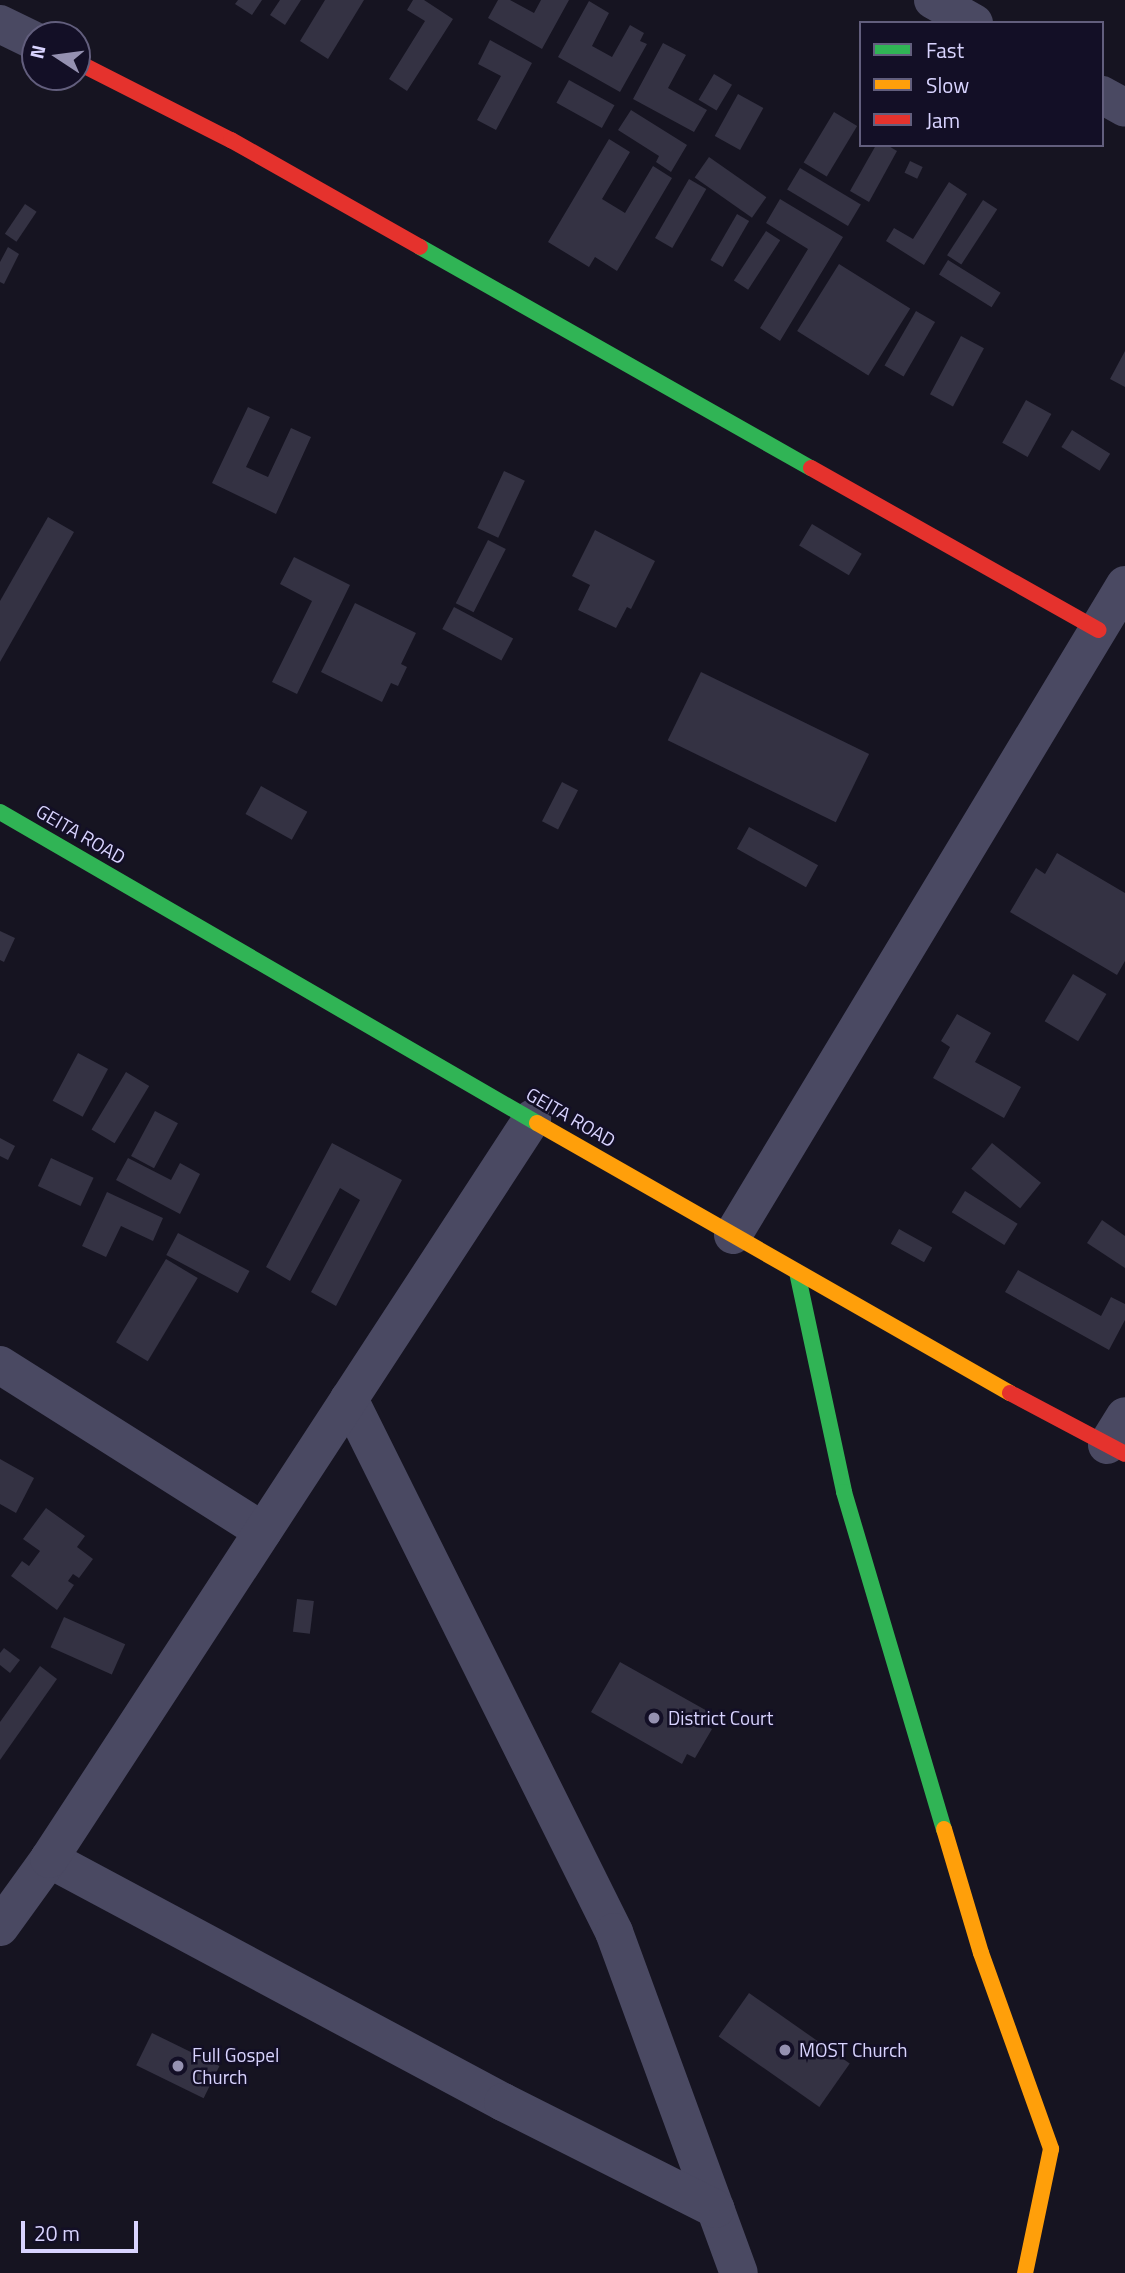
<!DOCTYPE html>
<style>
body{margin:0}
#map{position:relative;width:1125px;height:2273px;overflow:hidden;background:#161421;font-family:"Titillium Web",sans-serif}
div>[style]{position:absolute}
.building>*{inset:0;background:#343243;transform-origin:0 0}
.street>*{height:38px;margin:-19px;padding:0 19px;transform-origin:19px;border-radius:19px;background:#4a4962}
.fast>*{height:16px;margin:-8px;padding:0 8px;transform-origin:8px;border-radius:8px;background:#30b455}
.slow>*{height:16px;margin:-8px;padding:0 8px;transform-origin:8px;border-radius:8px;background:#ff9f0a}
.jam>*{height:16px;margin:-8px;padding:0 8px;transform-origin:8px;border-radius:8px;background:#e5322d}
.dots>*{width:19px;height:19px;translate:-50% -50%;box-sizing:border-box;border:4px solid #130f26;border-radius:50%}
span{translate:-50% -50%;white-space:nowrap;text-align:center;line-height:1.15;-webkit-text-stroke:5px #130f26;paint-order:stroke}
.street-label{font-size:19px;color:#d9d4ff}
.poi-label{font-size:19px;color:#d9d4ff}
.left{translate:0 -50%;text-align:left}
.legend{position:absolute;left:859px;top:21px;width:245px;height:126px;box-sizing:border-box;background:#130f26;border:2px solid #625e7d;margin:0;padding:9px 12px;list-style:none;font-size:21px;color:#d9d4ff}
.legend li{display:flex;align-items:center;gap:14px;height:35px}
.legend b{width:35px;border:2px solid #625e7d}
.north{position:absolute;left:21px;top:21px;width:70px;height:70px;box-sizing:border-box;background:#130f26;border:2px solid #625e7d;border-radius:50%;rotate:283deg;font-size:19px;font-weight:700;line-height:28px;text-align:center;color:#d9d4ff}
.north::after{content:'';display:block;margin:auto;width:24px;height:32px;background:#9591b1;clip-path:polygon(50% 0,100% 100%,50% 72%,0 100%)}
.scale{position:absolute;left:21px;top:2221px;width:117px;height:32px;box-sizing:border-box;border:4px solid #d9d4ff;border-top:0;padding-left:9px;font-size:21px;line-height:24px;white-space:nowrap;color:#d9d4ff;-webkit-text-stroke:5px #130f26;paint-order:stroke}
</style>
<div id="map">
<div class="building">
<div style="clip-path:polygon(238px 0,262px 0,252px 15px,235px 4px)"></div>
<div style="clip-path:polygon(280px 0,301px 0,285px 25px,270px 15px)"></div>
<div style="clip-path:polygon(325px 0,364px 0,328px 59px,300px 41px)"></div>
<div style="clip-path:polygon(413px 0,424px 0,453px 19px,407px 91px,389px 79px,425px 21px,407px 10px)"></div>
<div style="clip-path:polygon(498px 0,510px 0,534px 13px,541px 0,569px 0,542px 49px,488px 18px)"></div>
<div style="clip-path:polygon(589px 1px,609px 13px,592px 46px,612px 57px,630px 25px,644px 33px,640px 41px,647px 44px,620px 92px,558px 57px)"></div>
<div style="clip-path:polygon(490px 40px,532px 63px,496px 130px,477px 120px,501px 76px,478px 64px)"></div>
<div style="clip-path:polygon(663px 43px,686px 55px,668px 88px,707px 110px,694px 132px,633px 99px)"></div>
<div style="left:714px;top:74px;width:21px;height:30px;rotate:31deg"></div>
<div style="left:569px;top:80px;width:52px;height:26px;rotate:29deg"></div>
<div style="left:738px;top:94px;width:29px;height:48px;rotate:29deg"></div>
<div style="clip-path:polygon(631px 110px,687px 145px,671px 172px,656px 162px,659px 156px,618px 130px)"></div>
<div style="left:834px;top:112px;width:27px;height:59px;rotate:31deg"></div>
<div style="clip-path:polygon(609px 139px,630px 152px,602px 199px,625px 213px,653px 166px,672px 178px,617px 271px,595px 257px,589px 267px,548px 242px)"></div>
<div style="clip-path:polygon(876px 145px,887px 145px,897px 151px,869px 202px,850px 191px)"></div>
<div style="left:709px;top:157px;width:70px;height:25px;rotate:35deg"></div>
<div style="left:910px;top:161px;width:14px;height:13px;rotate:25deg"></div>
<div style="left:800px;top:168px;width:71px;height:25px;rotate:31deg"></div>
<div style="left:689px;top:179px;width:20px;height:68px;rotate:30deg"></div>
<div style="clip-path:polygon(949px 182px,967px 194px,924px 265px,886px 241px,894px 228px,913px 239px)"></div>
<div style="clip-path:polygon(780px 199px,843px 237px,780px 341px,760px 328px,808px 249px,766px 223px)"></div>
<div style="left:983px;top:200px;width:17px;height:66px;rotate:33deg"></div>
<div style="left:25px;top:204px;width:14px;height:36px;rotate:34deg"></div>
<div style="left:737px;top:214px;width:14px;height:53px;rotate:30deg"></div>
<div style="left:766px;top:231px;width:17px;height:59px;rotate:33deg"></div>
<div style="clip-path:polygon(8px 247px,19px 254px,4px 284px,0 282px,0 262px)"></div>
<div style="left:948px;top:260px;width:62px;height:17px;rotate:32deg"></div>
<div style="left:839px;top:264px;width:84px;height:79px;rotate:32deg"></div>
<div style="left:916px;top:311px;width:22px;height:63px;rotate:30deg"></div>
<div style="left:961px;top:336px;width:26px;height:66px;rotate:28deg"></div>
<div style="clip-path:polygon(1125px 351px,1125px 387px,1110px 379px)"></div>
<div style="left:1026px;top:400px;width:29px;height:49px;rotate:29deg"></div>
<div style="clip-path:polygon(248px 407px,270px 417px,246px 467px,268px 477px,291px 428px,311px 437px,276px 514px,212px 483px)"></div>
<div style="left:1072px;top:430px;width:45px;height:20px;rotate:32deg"></div>
<div style="left:504px;top:471px;width:23px;height:63px;rotate:25deg"></div>
<div style="clip-path:polygon(48px 517px,74px 532px,0 662px,0 601px)"></div>
<div style="left:812px;top:524px;width:58px;height:25px;rotate:31deg"></div>
<div style="clip-path:polygon(595px 530px,655px 561px,631px 609px,627px 607px,616px 628px,578px 610px,590px 585px,572px 576px)"></div>
<div style="left:488px;top:540px;width:20px;height:71px;rotate:27deg"></div>
<div style="clip-path:polygon(294px 557px,350px 585px,297px 694px,272px 682px,312px 601px,280px 584px)"></div>
<div style="clip-path:polygon(355px 603px,416px 633px,401px 664px,407px 667px,398px 686px,391px 683px,382px 702px,321px 672px)"></div>
<div style="left:454px;top:607px;width:67px;height:25px;rotate:28deg"></div>
<div style="left:701px;top:672px;width:187px;height:76px;rotate:26deg"></div>
<div style="left:562px;top:782px;width:18px;height:44px;rotate:27deg"></div>
<div style="left:261px;top:786px;width:53px;height:32px;rotate:29deg"></div>
<div style="left:749px;top:827px;width:79px;height:25px;rotate:29deg"></div>
<div style="clip-path:polygon(1057px 853px,1125px 893px,1125px 961px,1117px 975px,1010px 912px,1036px 868px,1045px 874px)"></div>
<div style="clip-path:polygon(0 931px,15px 938px,4px 962px,0 960px)"></div>
<div style="left:1073px;top:974px;width:39px;height:55px;rotate:31deg"></div>
<div style="clip-path:polygon(957px 1014px,991px 1033px,975px 1062px,1021px 1087px,1004px 1118px,933px 1078px,950px 1047px,941px 1041px)"></div>
<div style="left:78px;top:1053px;width:34px;height:54px;rotate:28deg"></div>
<div style="left:126px;top:1072px;width:27px;height:67px;rotate:31deg"></div>
<div style="left:155px;top:1111px;width:26px;height:51px;rotate:28deg"></div>
<div style="clip-path:polygon(0 1138px,15px 1146px,8px 1160px,0 1156px)"></div>
<div style="clip-path:polygon(332px 1143px,402px 1180px,336px 1306px,311px 1292px,360px 1200px,340px 1188px,290px 1281px,266px 1267px)"></div>
<div style="left:992px;top:1143px;width:63px;height:33px;rotate:39deg"></div>
<div style="left:51px;top:1158px;width:47px;height:31px;rotate:25deg"></div>
<div style="clip-path:polygon(128px 1158px,171px 1180px,180px 1163px,200px 1174px,180px 1214px,116px 1180px)"></div>
<div style="left:965px;top:1191px;width:62px;height:25px;rotate:32deg"></div>
<div style="clip-path:polygon(107px 1192px,163px 1218px,153px 1241px,121px 1226px,106px 1257px,82px 1246px)"></div>
<div style="clip-path:polygon(1102px 1220px,1125px 1236px,1125px 1268px,1087px 1243px)"></div>
<div style="left:899px;top:1229px;width:38px;height:17px;rotate:29deg"></div>
<div style="left:178px;top:1233px;width:81px;height:25px;rotate:28deg"></div>
<div style="left:166px;top:1259px;width:37px;height:97px;rotate:31deg"></div>
<div style="clip-path:polygon(1018px 1270px,1101px 1316px,1111px 1297px,1125px 1304px,1125px 1320px,1109px 1350px,1005px 1292px)"></div>
<div style="clip-path:polygon(0 1459px,34px 1478px,16px 1513px,0 1504px)"></div>
<div style="clip-path:polygon(46px 1508px,85px 1536px,77px 1547px,93px 1559px,79px 1578px,73px 1574px,68px 1581px,74px 1585px,57px 1610px,11px 1576px,22px 1561px,29px 1566px,40px 1551px,23px 1539px)"></div>
<div style="left:297px;top:1599px;width:17px;height:33px;rotate:7deg"></div>
<div style="left:64px;top:1617px;width:67px;height:33px;rotate:24deg"></div>
<div style="clip-path:polygon(4px 1648px,20px 1660px,10px 1673px,0 1665px,0 1653px)"></div>
<div style="clip-path:polygon(620px 1662px,709px 1712px,703px 1724px,712px 1729px,695px 1758px,687px 1754px,682px 1764px,591px 1712px)"></div>
<div style="clip-path:polygon(40px 1666px,57px 1679px,0 1760px,0 1722px)"></div>
<div style="left:749px;top:1993px;width:123px;height:53px;rotate:35deg"></div>
<div style="left:152px;top:2033px;width:75px;height:36px;rotate:26deg"></div>
</div>
<div class="street">
<div style="left:933px;top:0;width:47px;rotate:29.3deg"></div>
<div style="left:0;top:24px;width:39px;rotate:26deg"></div>
<div style="left:1102px;top:95px;width:26px;rotate:29deg"></div>
<div style="left:733px;top:1235px;width:759px;rotate:-58.91deg"></div>
<div style="left:0;top:1365px;width:311px;rotate:32.3deg"></div>
<div style="left:349px;top:1399px;width:595px;rotate:63.56deg"></div>
<div style="left:614px;top:1932px;width:363px;rotate:69.9deg"></div>
<div style="left:1107px;top:1445px;width:34px;rotate:-58deg"></div>
<div style="left:49px;top:1859px;width:515px;rotate:28.16deg"></div>
<div style="left:503px;top:2102px;width:238px;rotate:26.7deg"></div>
<div style="left:0;top:1927px;width:84px;rotate:-54.2deg"></div>
<div style="left:49px;top:1859px;width:884px;rotate:-56.87deg"></div>
</div>
<div class="fast">
<div style="left:420px;top:247px;width:449px;rotate:29.5deg"></div>
<div style="left:0;top:812px;width:621px;rotate:30.08deg"></div>
<div style="left:797px;top:1272px;width:225px;rotate:77.9deg"></div>
<div style="left:844px;top:1492px;width:352px;rotate:73.5deg"></div>
</div>
<div class="slow">
<div style="left:537px;top:1123px;width:545px;rotate:29.72deg"></div>
<div style="left:944px;top:1829px;width:129px;rotate:73.4deg"></div>
<div style="left:981px;top:1953px;width:208px;rotate:70.3deg"></div>
<div style="left:1051px;top:2149px;width:127px;rotate:101.8deg"></div>
</div>
<div class="jam">
<div style="left:77px;top:62px;width:173px;rotate:26.9deg"></div>
<div style="left:231px;top:140px;width:217px;rotate:29.5deg"></div>
<div style="left:811px;top:468px;width:330px;rotate:29.4deg"></div>
<div style="left:1010px;top:1393px;width:130px;rotate:27.9deg"></div>
</div>
<div class="dots">
<div style="left:654px;top:1718px;background:#9591b1"></div>
<div style="left:785px;top:2050px;background:#9591b1"></div>
<div style="left:178px;top:2066px;background:#9591b1"></div>
</div>
<div class="street-label">
<span style="left:81px;top:834px;rotate:30deg">GEITA ROAD</span>
<span style="left:571px;top:1117px;rotate:30deg">GEITA ROAD</span>
</div>
<div class="poi-label">
<span class="left" style="left:668px;top:1718px">District Court</span>
<span class="left" style="left:799px;top:2050px">MOST Church</span>
<span class="left" style="left:192px;top:2066px">Full Gospel<br>Church</span>
</div>
<ul class="legend">
<li><b style="height:9px;background:#30b455"></b>Fast</li>
<li><b style="height:9px;background:#ff9f0a"></b>Slow</li>
<li><b style="height:9px;background:#e5322d"></b>Jam</li>
</ul>
<div class="north">N</div>
<div class="scale">20 m</div>
</div>
